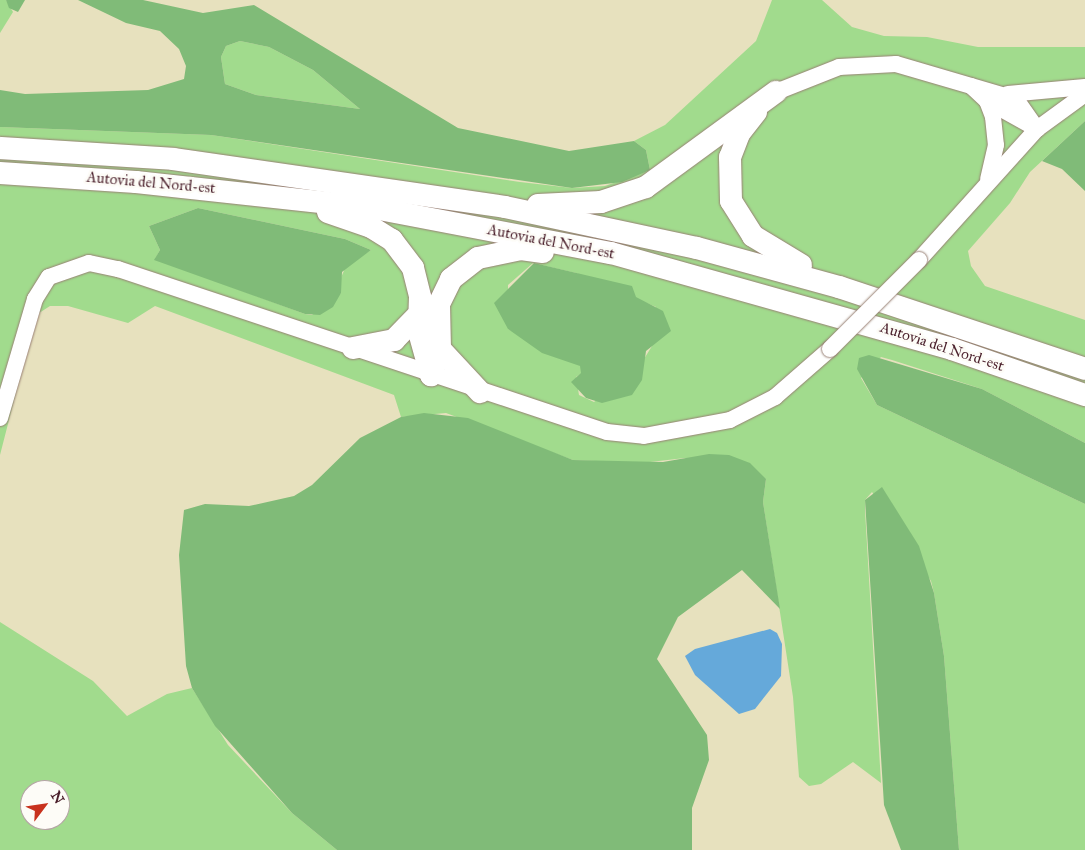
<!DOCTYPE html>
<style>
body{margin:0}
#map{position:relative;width:1085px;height:850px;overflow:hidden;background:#e7e1be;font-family:"IM FELL Great Primer",serif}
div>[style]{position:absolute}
.green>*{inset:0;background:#a1db8d}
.forest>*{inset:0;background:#80bb78}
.water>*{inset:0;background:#65a9da}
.roads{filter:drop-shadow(0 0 1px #988074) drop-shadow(0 0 1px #988074)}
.tertiary>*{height:16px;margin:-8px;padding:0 8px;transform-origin:8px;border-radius:8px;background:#fff}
.motorway>*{height:22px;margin:-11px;padding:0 11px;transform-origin:11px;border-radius:11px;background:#fff}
.bridges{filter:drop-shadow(0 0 1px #988074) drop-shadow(0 0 1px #988074)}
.tertiary-bridge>*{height:16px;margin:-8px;padding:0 8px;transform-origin:8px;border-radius:8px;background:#fff}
span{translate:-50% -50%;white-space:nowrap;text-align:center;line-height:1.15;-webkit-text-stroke:5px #fdfcf7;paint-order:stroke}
.street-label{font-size:15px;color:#4a1f2b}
.north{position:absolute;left:20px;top:780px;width:50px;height:50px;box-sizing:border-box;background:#fdfcf7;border:1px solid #b5a4a5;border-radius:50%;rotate:59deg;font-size:14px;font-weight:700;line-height:20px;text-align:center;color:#4a1f2b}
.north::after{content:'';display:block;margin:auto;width:18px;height:22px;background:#c8321e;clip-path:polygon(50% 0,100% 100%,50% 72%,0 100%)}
</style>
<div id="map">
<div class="green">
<div style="clip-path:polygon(0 0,6px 0,13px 12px,0 33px)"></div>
<div style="clip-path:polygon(evenodd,772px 0,822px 0,852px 27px,884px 36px,927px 37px,978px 47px,1085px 47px,1085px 121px,1030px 172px,1010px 203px,968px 251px,971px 266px,985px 286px,1085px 320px,1085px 443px,982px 389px,892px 360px,881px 357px,861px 378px,877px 405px,1085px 504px,1085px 850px,959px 850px,944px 656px,934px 593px,931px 581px,872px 492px,865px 500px,865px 510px,881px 783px,853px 762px,821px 784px,809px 786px,799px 777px,793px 697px,763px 502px,766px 479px,685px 458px,641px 463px,573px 460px,446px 413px,401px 417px,394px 395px,155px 306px,128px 323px,68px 306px,50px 306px,36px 315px,0 455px,0 127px,211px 135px,520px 182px,572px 188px,605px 186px,650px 170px,646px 150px,634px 141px,665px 125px,756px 41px,772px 0,198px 208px,345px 239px,371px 250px,346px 266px,340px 280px,341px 293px,312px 315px,305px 314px,155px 259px,160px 250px,149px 226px,198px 208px,772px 0,533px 263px,576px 273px,656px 307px,652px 346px,644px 359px,594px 402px,579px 395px,576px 377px,582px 373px,581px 366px,508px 329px,508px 285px,533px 263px)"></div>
<div style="clip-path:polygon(240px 41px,269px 47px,313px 70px,360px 109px,256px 95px,225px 84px,221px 57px,226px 46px)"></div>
<div style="clip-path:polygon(evenodd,0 622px,93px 681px,127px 716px,167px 694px,192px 688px,228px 745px,292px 813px,337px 850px,0 850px,0 622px,30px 790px,60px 790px,60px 820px,30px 820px,30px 790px)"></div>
</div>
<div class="forest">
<div style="clip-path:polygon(6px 0,25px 0,18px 12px,9px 8px)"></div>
<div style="clip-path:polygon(evenodd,78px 0,143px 0,203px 13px,254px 5px,458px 128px,569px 151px,634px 141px,646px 150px,650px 170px,622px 182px,572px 188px,211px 135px,0 127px,0 90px,25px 94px,148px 90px,184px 79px,186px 66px,179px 49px,160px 31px,126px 23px,78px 0,240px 41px,269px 47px,313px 70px,360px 109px,256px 95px,225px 84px,221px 57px,226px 46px,240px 41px)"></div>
<div style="clip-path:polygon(1085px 121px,1085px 191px,1062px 169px,1042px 161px)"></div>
<div style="clip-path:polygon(198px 208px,345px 239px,371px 250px,342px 272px,341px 293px,333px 307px,320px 315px,305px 314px,154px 260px,160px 250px,149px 226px)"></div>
<div style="clip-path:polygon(534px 263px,632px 286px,636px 297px,663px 311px,671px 331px,646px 351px,642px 380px,632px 395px,602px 403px,586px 398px,571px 382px,581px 373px,580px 366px,542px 353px,508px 329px,494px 303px)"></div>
<div style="clip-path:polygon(869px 355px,982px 389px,1085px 443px,1085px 504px,877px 405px,857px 369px,859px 358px)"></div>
<div style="clip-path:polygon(424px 413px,468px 418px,573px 460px,663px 462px,709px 454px,729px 455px,750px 463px,766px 479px,763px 502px,780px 609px,742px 570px,678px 617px,657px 659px,707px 735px,709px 760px,692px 808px,692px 850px,337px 850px,292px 813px,215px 726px,192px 688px,186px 666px,179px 555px,184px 510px,205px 504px,249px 506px,294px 496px,312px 485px,360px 438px,401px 417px)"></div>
<div style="clip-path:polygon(882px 487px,919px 546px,934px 593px,944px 656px,959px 850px,901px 850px,884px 805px,865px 500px)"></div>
</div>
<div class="water">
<div style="clip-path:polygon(770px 629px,777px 633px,782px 644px,781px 676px,755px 709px,739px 714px,695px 675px,685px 656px,695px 649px)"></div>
</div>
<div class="roads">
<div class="tertiary">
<div style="left:971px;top:86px;width:22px;rotate:43deg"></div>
<div style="left:987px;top:101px;width:17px;rotate:69deg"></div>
<div style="left:993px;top:117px;width:28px;rotate:84deg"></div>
<div style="left:996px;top:145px;width:35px;rotate:103deg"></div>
<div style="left:776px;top:92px;width:68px;rotate:-21.6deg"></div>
<div style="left:839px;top:67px;width:57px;rotate:-3deg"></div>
<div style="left:896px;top:64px;width:125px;rotate:16.3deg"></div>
<div style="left:1016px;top:99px;width:37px;rotate:55deg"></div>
<div style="left:1008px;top:94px;width:77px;rotate:-5.2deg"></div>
<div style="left:987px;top:101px;width:57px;rotate:29.2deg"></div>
<div style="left:919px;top:260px;width:176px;rotate:-48deg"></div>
<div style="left:1037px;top:129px;width:59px;rotate:-36.1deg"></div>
<div style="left:0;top:418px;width:124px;rotate:-73.6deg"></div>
<div style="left:35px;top:299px;width:26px;rotate:-58deg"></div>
<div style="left:49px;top:277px;width:42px;rotate:-19.3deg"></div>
<div style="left:89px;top:263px;width:30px;rotate:12deg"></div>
<div style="left:118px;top:269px;width:515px;rotate:18.43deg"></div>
<div style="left:607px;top:432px;width:37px;rotate:6deg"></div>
<div style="left:644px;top:436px;width:87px;rotate:-10.5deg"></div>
<div style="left:730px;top:420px;width:51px;rotate:-27.1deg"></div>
<div style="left:775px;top:397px;width:73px;rotate:-41.1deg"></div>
</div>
<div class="motorway">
<div style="left:756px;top:112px;width:28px;rotate:128deg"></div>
<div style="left:739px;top:134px;width:25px;rotate:111deg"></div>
<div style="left:730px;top:157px;width:44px;rotate:88.7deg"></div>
<div style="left:731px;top:201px;width:41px;rotate:57.8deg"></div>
<div style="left:753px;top:236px;width:56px;rotate:31.1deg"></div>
<div style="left:0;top:148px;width:173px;rotate:3.6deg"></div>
<div style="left:173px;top:159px;width:335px;rotate:8.2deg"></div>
<div style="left:505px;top:207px;width:196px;rotate:12.1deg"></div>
<div style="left:697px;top:248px;width:147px;rotate:15.4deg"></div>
<div style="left:839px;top:287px;width:259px;rotate:18.4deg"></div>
<div style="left:0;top:173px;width:136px;rotate:3.8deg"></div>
<div style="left:136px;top:182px;width:239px;rotate:6.2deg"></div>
<div style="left:374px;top:208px;width:241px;rotate:10.8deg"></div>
<div style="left:611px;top:253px;width:354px;rotate:15.7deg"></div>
<div style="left:952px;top:349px;width:141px;rotate:19.1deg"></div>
<div style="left:538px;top:205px;width:63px;rotate:-2.7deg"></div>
<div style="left:601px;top:202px;width:47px;rotate:-18.4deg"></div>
<div style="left:646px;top:187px;width:161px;rotate:-36.2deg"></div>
<div style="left:328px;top:212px;width:46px;rotate:19.2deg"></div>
<div style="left:371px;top:227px;width:25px;rotate:32deg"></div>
<div style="left:392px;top:240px;width:35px;rotate:53deg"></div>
<div style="left:413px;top:268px;width:30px;rotate:76deg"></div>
<div style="left:420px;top:297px;width:35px;rotate:92deg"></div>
<div style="left:419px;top:332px;width:45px;rotate:74.4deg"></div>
<div style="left:353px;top:348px;width:42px;rotate:-11deg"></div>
<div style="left:394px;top:340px;width:36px;rotate:-46deg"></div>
<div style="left:440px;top:349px;width:59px;rotate:47.1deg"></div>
<div style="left:431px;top:375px;width:28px;rotate:-71deg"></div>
<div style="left:440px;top:349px;width:45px;rotate:-91.3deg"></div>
<div style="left:439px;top:304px;width:28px;rotate:-64deg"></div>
<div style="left:451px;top:279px;width:34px;rotate:-38deg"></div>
<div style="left:478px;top:258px;width:44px;rotate:-11.8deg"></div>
<div style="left:521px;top:249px;width:22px;rotate:8deg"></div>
</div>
</div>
<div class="bridges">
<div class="tertiary-bridge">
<div style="left:830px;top:349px;width:126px;rotate:-45deg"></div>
</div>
</div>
<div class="street-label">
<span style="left:151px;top:183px;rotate:5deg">Autovia del Nord-est</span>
<span style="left:551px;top:242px;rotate:11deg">Autovia del Nord-est</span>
<span style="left:942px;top:347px;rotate:18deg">Autovia del Nord-est</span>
</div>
<div class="north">N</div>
</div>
